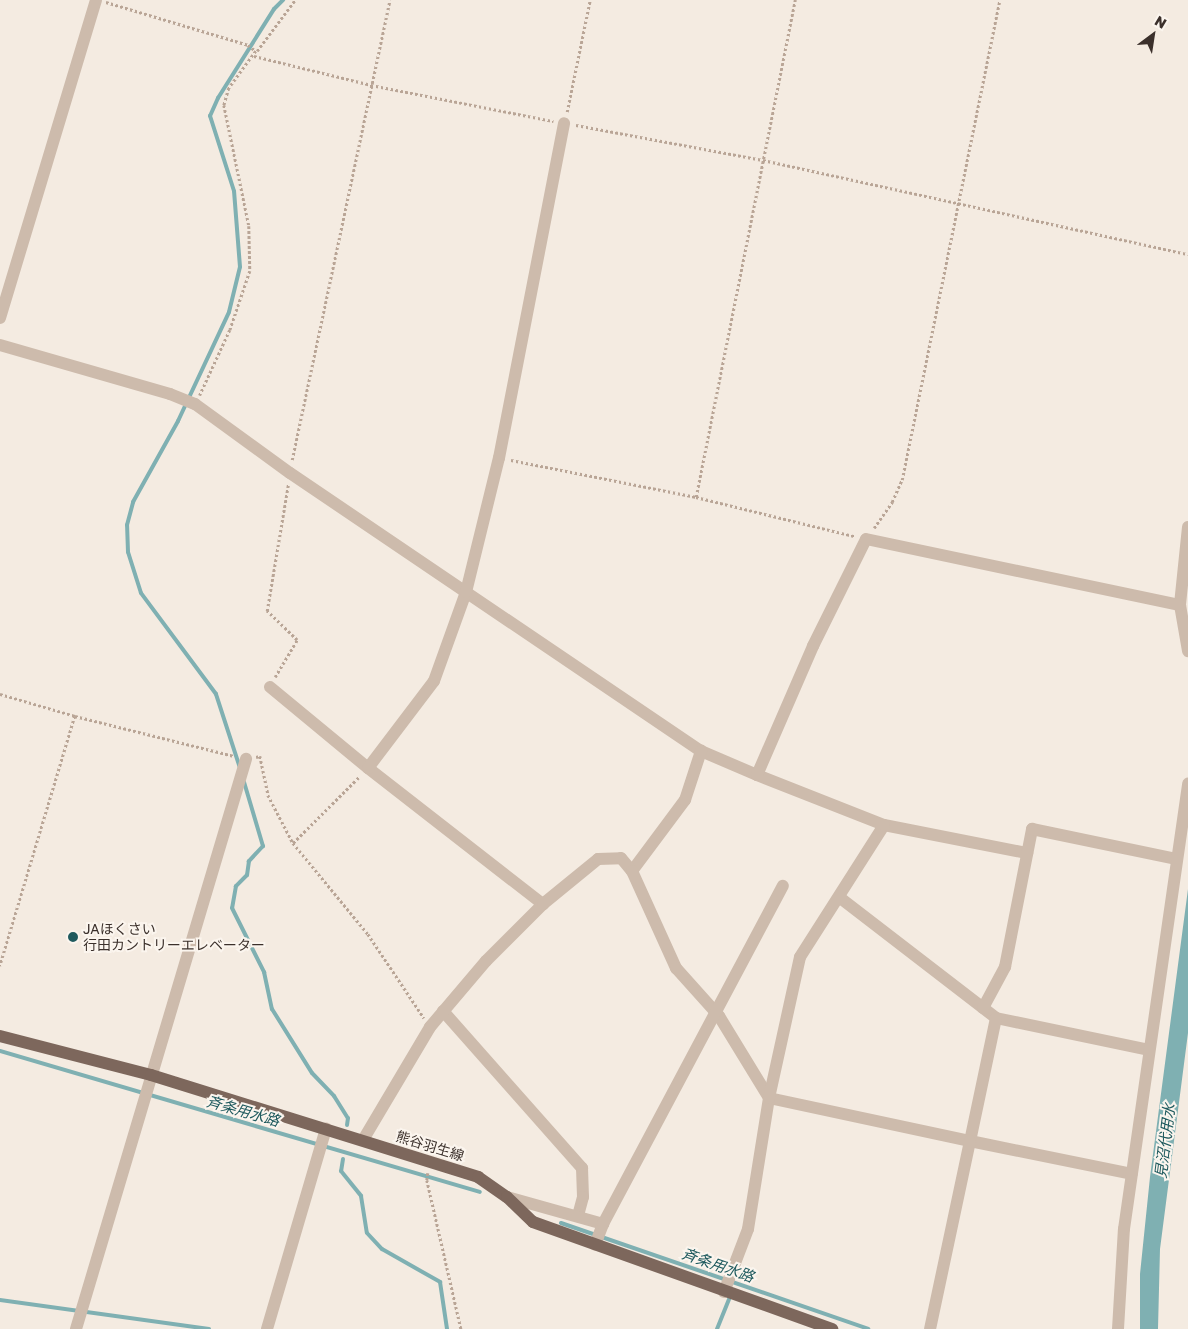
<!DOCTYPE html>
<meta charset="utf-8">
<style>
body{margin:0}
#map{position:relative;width:1188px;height:1329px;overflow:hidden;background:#f4ebe1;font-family:"Golos Text","Noto Sans JP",sans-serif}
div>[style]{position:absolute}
.water>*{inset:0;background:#7fb0b2}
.stream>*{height:4px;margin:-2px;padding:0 2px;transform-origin:2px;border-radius:2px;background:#7fb0b2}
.path>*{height:2.5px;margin-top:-1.25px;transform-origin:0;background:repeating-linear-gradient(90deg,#b9a596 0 2.5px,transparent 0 5px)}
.minor>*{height:12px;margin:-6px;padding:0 6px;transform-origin:6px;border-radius:6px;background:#cdbbac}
.major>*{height:12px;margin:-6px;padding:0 6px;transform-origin:6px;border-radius:6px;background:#7d675c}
.dots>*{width:14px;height:14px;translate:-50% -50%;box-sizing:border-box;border:2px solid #fbf5ee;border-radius:50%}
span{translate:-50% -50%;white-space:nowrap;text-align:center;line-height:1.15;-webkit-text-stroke:4px #fbf5ee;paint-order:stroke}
.poi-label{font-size:14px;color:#3b302b}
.left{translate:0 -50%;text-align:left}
.street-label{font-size:14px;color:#3b302b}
.water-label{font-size:15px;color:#1f5a5e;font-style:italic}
.north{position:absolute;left:1128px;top:10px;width:50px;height:50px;-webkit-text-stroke:4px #fbf5ee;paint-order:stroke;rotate:31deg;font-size:14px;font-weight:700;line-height:20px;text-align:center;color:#3b302b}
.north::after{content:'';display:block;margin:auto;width:18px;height:22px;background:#3b302b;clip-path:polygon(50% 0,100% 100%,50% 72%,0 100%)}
</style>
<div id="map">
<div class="water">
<div style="clip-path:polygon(1188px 889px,1188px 1033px,1160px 1249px,1158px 1329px,1140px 1329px,1140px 1274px,1150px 1177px)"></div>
</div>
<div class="stream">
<div style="left:240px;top:768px;width:78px;rotate:-108deg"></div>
<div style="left:216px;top:694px;width:126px;rotate:-126.6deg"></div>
<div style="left:141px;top:593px;width:43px;rotate:-107.6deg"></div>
<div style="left:128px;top:552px;width:27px;rotate:-92deg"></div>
<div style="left:127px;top:525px;width:24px;rotate:-75deg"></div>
<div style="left:133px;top:502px;width:93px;rotate:-60.9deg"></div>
<div style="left:178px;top:421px;width:120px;rotate:-64.9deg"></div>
<div style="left:229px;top:312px;width:46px;rotate:-76.3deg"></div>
<div style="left:240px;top:267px;width:76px;rotate:-94.5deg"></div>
<div style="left:234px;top:191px;width:79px;rotate:-107.7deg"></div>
<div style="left:210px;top:116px;width:20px;rotate:-66deg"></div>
<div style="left:218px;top:98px;width:105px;rotate:-57.8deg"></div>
<div style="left:274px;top:9px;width:13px;rotate:-45deg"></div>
<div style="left:244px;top:782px;width:67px;rotate:73.5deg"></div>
<div style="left:263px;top:846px;width:21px;rotate:133deg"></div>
<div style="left:249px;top:861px;width:14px;rotate:98deg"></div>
<div style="left:247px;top:875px;width:16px;rotate:135deg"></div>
<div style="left:236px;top:886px;width:22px;rotate:100deg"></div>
<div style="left:232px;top:908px;width:72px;rotate:63.4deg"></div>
<div style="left:264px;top:972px;width:38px;rotate:78deg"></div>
<div style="left:272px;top:1009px;width:75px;rotate:58deg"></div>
<div style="left:312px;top:1073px;width:32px;rotate:46deg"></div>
<div style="left:334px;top:1096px;width:26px;rotate:58deg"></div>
<div style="left:348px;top:1118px;width:7px;rotate:98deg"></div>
<div style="left:0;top:1051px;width:500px;rotate:16.37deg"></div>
<div style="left:343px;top:1159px;width:12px;rotate:99deg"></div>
<div style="left:341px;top:1171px;width:32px;rotate:51deg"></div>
<div style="left:361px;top:1196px;width:37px;rotate:81deg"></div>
<div style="left:367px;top:1233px;width:22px;rotate:47deg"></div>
<div style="left:382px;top:1249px;width:67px;rotate:29.6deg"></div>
<div style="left:440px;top:1282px;width:48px;rotate:81.5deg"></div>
<div style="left:561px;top:1223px;width:325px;rotate:19deg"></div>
<div style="left:0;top:1300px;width:211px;rotate:7.9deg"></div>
<div style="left:717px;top:1329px;width:35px;rotate:-68deg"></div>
</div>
<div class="path">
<div style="left:106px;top:2px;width:148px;rotate:16.8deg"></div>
<div style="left:248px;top:45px;width:10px;rotate:37deg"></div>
<div style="left:256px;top:51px;width:46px;rotate:126.1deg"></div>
<div style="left:229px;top:88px;width:18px;rotate:106deg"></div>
<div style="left:224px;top:105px;width:124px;rotate:78.3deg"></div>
<div style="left:249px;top:226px;width:45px;rotate:88.7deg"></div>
<div style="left:250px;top:271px;width:62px;rotate:108.7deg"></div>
<div style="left:230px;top:330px;width:72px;rotate:114.8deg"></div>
<div style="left:257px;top:51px;width:64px;rotate:-53.3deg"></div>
<div style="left:254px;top:56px;width:121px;rotate:13.9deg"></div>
<div style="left:371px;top:85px;width:186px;rotate:11.2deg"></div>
<div style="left:567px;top:112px;width:114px;rotate:-78.4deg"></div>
<div style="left:576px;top:125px;width:190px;rotate:10.6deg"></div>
<div style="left:763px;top:160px;width:435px;rotate:12.5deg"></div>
<div style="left:292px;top:460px;width:470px;rotate:-78deg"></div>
<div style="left:511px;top:460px;width:189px;rotate:11.3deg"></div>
<div style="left:696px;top:497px;width:163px;rotate:13.9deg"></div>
<div style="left:696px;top:497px;width:507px;rotate:-78.73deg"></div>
<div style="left:874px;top:528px;width:32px;rotate:-55deg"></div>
<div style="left:892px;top:502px;width:24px;rotate:-66deg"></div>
<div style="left:902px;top:480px;width:490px;rotate:-78.5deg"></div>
<div style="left:275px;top:677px;width:43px;rotate:-59.3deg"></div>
<div style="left:297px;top:640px;width:42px;rotate:-136deg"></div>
<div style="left:267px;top:611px;width:128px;rotate:-80.5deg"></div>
<div style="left:0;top:694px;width:78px;rotate:16.3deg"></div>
<div style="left:75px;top:716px;width:261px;rotate:106.7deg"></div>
<div style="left:75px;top:716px;width:164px;rotate:14.1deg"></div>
<div style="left:256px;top:757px;width:4px;rotate:-14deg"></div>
<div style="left:260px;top:756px;width:40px;rotate:78deg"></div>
<div style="left:268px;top:795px;width:54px;rotate:62.5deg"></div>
<div style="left:293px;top:843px;width:118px;rotate:50.5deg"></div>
<div style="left:368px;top:934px;width:101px;rotate:56.3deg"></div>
<div style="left:293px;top:843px;width:93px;rotate:-45deg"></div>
<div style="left:428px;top:1173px;width:7px;rotate:98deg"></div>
<div style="left:427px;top:1180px;width:153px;rotate:77.1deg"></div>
</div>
<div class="minor">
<div style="left:0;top:318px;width:332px;rotate:-73.2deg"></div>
<div style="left:0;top:345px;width:177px;rotate:16.1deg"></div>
<div style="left:170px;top:394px;width:27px;rotate:22deg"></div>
<div style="left:195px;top:404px;width:117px;rotate:36deg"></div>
<div style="left:290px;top:473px;width:496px;rotate:34.1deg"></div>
<div style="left:701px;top:751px;width:61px;rotate:23.2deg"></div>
<div style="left:1188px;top:527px;width:78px;rotate:95.9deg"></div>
<div style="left:1180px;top:605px;width:47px;rotate:80.1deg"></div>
<div style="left:270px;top:687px;width:127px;rotate:39.6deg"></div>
<div style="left:368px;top:768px;width:222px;rotate:37.9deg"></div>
<div style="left:368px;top:768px;width:109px;rotate:-52.8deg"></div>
<div style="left:434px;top:681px;width:95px;rotate:-70.2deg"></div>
<div style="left:466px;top:592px;width:138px;rotate:-76.2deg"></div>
<div style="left:499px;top:458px;width:341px;rotate:-79deg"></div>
<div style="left:884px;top:825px;width:146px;rotate:11.1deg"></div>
<div style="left:632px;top:871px;width:89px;rotate:-53.3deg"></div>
<div style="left:685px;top:800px;width:52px;rotate:-71.9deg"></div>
<div style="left:839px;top:897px;width:198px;rotate:37.6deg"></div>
<div style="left:996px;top:1018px;width:156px;rotate:11.8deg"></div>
<div style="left:983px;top:1008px;width:47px;rotate:-61.8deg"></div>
<div style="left:1005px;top:967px;width:141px;rotate:-78.9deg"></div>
<div style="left:1032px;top:829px;width:148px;rotate:11.7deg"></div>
<div style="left:443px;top:1011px;width:210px;rotate:48.5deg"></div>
<div style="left:582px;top:1168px;width:29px;rotate:88deg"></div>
<div style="left:583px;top:1197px;width:20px;rotate:105deg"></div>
<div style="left:996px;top:1018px;width:126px;rotate:101.9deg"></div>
<div style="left:970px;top:1141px;width:165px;rotate:11.5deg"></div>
<div style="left:363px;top:1140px;width:131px;rotate:-59.3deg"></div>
<div style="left:430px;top:1027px;width:87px;rotate:-49.7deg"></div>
<div style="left:486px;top:961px;width:81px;rotate:-45deg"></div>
<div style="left:543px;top:904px;width:71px;rotate:-39.3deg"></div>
<div style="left:598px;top:859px;width:23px;rotate:-2deg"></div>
<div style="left:621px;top:858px;width:17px;rotate:50deg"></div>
<div style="left:632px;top:871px;width:107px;rotate:65.6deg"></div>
<div style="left:676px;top:968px;width:64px;rotate:48.1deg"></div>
<div style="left:719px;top:1016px;width:96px;rotate:58.6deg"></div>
<div style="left:769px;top:1098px;width:206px;rotate:12.1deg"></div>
<div style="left:970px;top:1141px;width:192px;rotate:102deg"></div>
<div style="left:507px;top:1197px;width:100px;rotate:15.7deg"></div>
<div style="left:603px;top:1224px;width:22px;rotate:111deg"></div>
<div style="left:603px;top:1224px;width:383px;rotate:-62deg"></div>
<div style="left:724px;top:1292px;width:67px;rotate:-69.1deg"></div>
<div style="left:748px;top:1229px;width:133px;rotate:-80.9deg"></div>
<div style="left:769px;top:1098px;width:144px;rotate:-77.6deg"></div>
<div style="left:800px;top:957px;width:156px;rotate:-57.5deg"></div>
<div style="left:884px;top:825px;width:136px;rotate:-158.5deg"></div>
<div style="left:757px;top:775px;width:141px;rotate:-66.5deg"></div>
<div style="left:813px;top:646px;width:119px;rotate:-63.6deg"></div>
<div style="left:866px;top:539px;width:321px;rotate:11.9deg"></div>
<div style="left:76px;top:1329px;width:595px;rotate:-73.39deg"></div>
<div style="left:267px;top:1329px;width:209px;rotate:-73.6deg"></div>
<div style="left:1118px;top:1329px;width:100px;rotate:-86.6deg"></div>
<div style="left:1124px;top:1229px;width:450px;rotate:-81.8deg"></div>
</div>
<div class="major">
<div style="left:0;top:1036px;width:156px;rotate:14.5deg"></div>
<div style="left:151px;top:1075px;width:343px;rotate:17.3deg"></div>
<div style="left:478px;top:1177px;width:35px;rotate:35deg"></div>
<div style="left:507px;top:1197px;width:36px;rotate:44deg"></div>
<div style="left:533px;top:1222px;width:318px;rotate:19.7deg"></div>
</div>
<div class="dots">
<div style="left:73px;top:937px;background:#1f5a5e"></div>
</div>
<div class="poi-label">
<span class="left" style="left:83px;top:937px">JAほくさい<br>行田カントリーエレベーター</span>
</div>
<div class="street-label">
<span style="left:430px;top:1146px;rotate:17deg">熊谷羽生線</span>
</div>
<div class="water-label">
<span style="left:243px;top:1111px;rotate:16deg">斉条用水路</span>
<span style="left:1165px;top:1141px;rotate:-83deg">見沼代用水</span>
<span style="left:718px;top:1265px;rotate:19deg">斉条用水路</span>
</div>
<div class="north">N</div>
</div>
